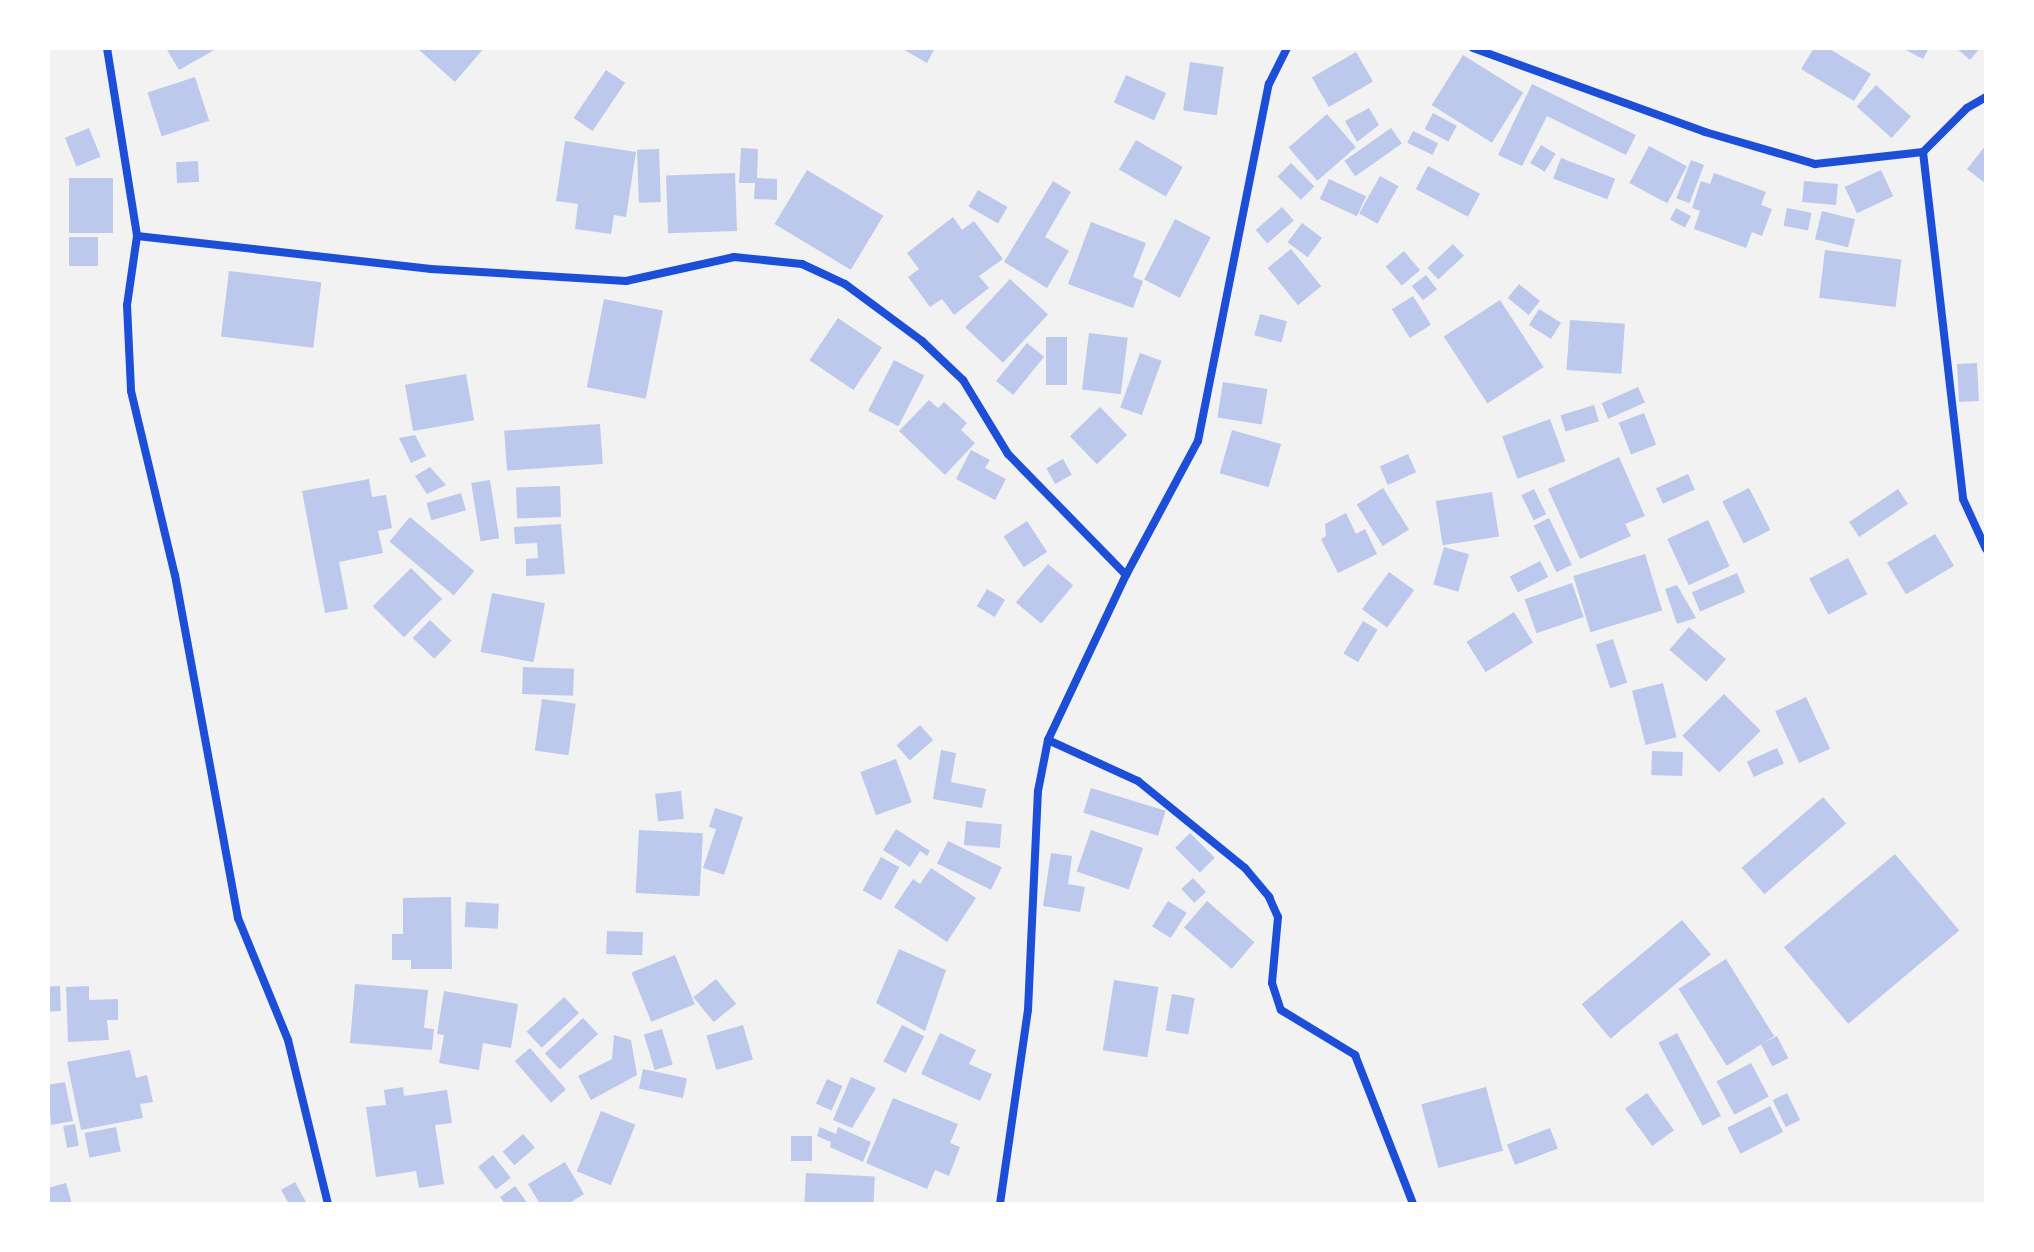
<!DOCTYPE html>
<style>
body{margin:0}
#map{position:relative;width:2034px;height:1252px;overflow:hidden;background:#f2f2f2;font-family:Lato,sans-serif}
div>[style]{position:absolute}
.building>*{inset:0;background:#bdc9ec;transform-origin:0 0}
.minor>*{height:8px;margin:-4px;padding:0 4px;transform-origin:4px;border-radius:4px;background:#1d4ed8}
span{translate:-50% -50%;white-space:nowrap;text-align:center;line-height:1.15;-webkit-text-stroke:6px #fff;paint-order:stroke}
.frame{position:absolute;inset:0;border:50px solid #fff;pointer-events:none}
</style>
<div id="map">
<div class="building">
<div style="clip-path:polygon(166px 48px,218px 48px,179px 70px)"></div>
<div style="clip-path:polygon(417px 48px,484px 48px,455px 82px)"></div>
<div style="clip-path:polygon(901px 48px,935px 48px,927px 63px)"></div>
<div style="clip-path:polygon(1814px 48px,1828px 48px,1871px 74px,1854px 101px,1801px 69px)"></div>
<div style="clip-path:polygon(1902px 48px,1929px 48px,1923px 59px)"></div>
<div style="clip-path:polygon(1956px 48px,1980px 48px,1970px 60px)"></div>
<div style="left:1356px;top:52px;width:34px;height:51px;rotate:60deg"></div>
<div style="left:1463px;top:55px;width:71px;height:59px;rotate:32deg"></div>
<div style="left:1190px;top:62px;width:34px;height:49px;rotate:8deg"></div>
<div style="left:606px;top:70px;width:23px;height:58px;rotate:34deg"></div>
<div style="left:1126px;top:75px;width:44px;height:30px;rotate:24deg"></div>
<div style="left:195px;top:77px;width:46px;height:50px;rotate:72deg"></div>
<div style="clip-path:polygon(1532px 84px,1636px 135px,1626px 155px,1547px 116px,1522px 166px,1498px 155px)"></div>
<div style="left:1876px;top:85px;width:47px;height:29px;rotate:42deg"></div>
<div style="clip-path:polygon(1369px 108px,1379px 125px,1357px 142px,1345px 121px)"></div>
<div style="left:1433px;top:113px;width:27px;height:18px;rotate:28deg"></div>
<div style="left:1327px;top:114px;width:44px;height:51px;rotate:49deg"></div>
<div style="left:89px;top:128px;width:31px;height:26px;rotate:68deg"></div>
<div style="left:1391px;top:128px;width:19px;height:57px;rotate:55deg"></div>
<div style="left:1413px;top:131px;width:28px;height:13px;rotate:26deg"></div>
<div style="left:1136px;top:140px;width:54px;height:34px;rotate:30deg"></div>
<div style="clip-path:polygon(565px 141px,636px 152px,626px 217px,614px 215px,611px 234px,575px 229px,578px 204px,556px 201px)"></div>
<div style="left:1541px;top:145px;width:17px;height:21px;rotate:31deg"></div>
<div style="clip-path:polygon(1986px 145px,1986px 184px,1967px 169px)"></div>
<div style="left:1649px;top:146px;width:43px;height:42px;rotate:28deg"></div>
<div style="clip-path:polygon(741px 148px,758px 149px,757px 178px,777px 179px,777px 200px,754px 199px,755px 183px,739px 183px)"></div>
<div style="left:659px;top:149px;width:53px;height:22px;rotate:88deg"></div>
<div style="left:1561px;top:158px;width:58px;height:22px;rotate:21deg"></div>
<div style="left:1691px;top:160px;width:14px;height:41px;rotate:21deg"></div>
<div style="left:198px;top:161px;width:21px;height:22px;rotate:87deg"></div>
<div style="left:1291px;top:163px;width:33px;height:19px;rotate:45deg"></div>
<div style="left:1428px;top:166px;width:59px;height:26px;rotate:28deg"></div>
<div style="left:807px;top:170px;width:89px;height:63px;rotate:31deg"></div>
<div style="left:1881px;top:170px;width:29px;height:40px;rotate:65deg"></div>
<div style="left:735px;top:173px;width:58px;height:69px;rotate:88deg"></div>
<div style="clip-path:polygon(1714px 173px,1766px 192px,1761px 205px,1772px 209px,1762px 236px,1752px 232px,1746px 248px,1694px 229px,1700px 211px,1692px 208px,1701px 181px,1710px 184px)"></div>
<div style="left:1380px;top:176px;width:21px;height:43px;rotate:29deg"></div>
<div style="left:69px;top:178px;width:44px;height:55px"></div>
<div style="left:1329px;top:179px;width:41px;height:22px;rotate:25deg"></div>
<div style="clip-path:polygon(1053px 181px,1071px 192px,1045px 237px,1069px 251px,1047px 288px,1004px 262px)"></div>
<div style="left:1804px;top:181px;width:34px;height:21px;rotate:5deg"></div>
<div style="left:978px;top:190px;width:34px;height:19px;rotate:30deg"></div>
<div style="left:1282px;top:207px;width:18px;height:35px;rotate:49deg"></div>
<div style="left:1676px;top:208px;width:17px;height:13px;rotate:28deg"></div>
<div style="left:1787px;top:208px;width:25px;height:18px;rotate:11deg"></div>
<div style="left:1822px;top:211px;width:34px;height:29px;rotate:14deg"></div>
<div style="clip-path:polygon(953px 217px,962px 230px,974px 221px,1003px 259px,979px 276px,989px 288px,954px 315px,942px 299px,930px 307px,908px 277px,919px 269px,907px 253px)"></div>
<div style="left:1175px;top:219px;width:40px;height:68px;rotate:27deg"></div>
<div style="clip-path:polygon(1091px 222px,1146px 243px,1133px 277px,1143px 281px,1133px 308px,1068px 284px)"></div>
<div style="left:1302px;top:223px;width:25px;height:24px;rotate:37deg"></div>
<div style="left:69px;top:237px;width:29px;height:29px"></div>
<div style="left:1453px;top:244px;width:16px;height:35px;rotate:47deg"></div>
<div style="left:1291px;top:249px;width:48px;height:30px;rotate:51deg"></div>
<div style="left:1825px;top:250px;width:77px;height:48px;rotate:7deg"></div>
<div style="left:1404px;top:251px;width:25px;height:24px;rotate:50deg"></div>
<div style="left:229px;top:271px;width:93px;height:66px;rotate:7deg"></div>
<div style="left:1426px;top:275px;width:18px;height:18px;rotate:52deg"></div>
<div style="left:1010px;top:279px;width:52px;height:66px;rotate:43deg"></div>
<div style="left:1519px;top:284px;width:27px;height:18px;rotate:39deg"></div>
<div style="left:1413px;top:296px;width:34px;height:25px;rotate:58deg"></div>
<div style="left:604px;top:299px;width:60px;height:90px;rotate:11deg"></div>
<div style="left:1500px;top:300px;width:80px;height:67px;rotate:57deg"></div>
<div style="left:1539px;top:309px;width:26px;height:19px;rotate:32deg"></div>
<div style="left:1260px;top:314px;width:28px;height:22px;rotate:15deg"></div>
<div style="left:838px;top:318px;width:53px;height:51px;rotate:34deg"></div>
<div style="left:1570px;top:320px;width:55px;height:50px;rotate:4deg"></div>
<div style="left:1089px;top:333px;width:39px;height:57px;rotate:7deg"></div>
<div style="left:1046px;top:337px;width:21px;height:48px"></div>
<div style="left:1027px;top:343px;width:22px;height:49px;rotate:39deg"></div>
<div style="left:1140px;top:353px;width:23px;height:58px;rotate:20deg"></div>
<div style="left:894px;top:360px;width:34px;height:57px;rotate:27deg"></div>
<div style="left:1977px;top:363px;width:38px;height:20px;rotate:87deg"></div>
<div style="left:466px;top:374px;width:47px;height:62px;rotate:80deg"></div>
<div style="left:1223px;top:382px;width:45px;height:36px;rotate:9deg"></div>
<div style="left:1638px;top:387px;width:17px;height:40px;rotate:66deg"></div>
<div style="clip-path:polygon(929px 400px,938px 408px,944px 402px,967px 423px,961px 430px,975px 443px,945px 475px,899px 431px)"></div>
<div style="left:1594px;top:405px;width:17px;height:35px;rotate:73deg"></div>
<div style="left:1100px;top:407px;width:39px;height:42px;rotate:46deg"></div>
<div style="left:1644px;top:413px;width:34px;height:27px;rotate:69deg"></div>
<div style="left:1550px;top:419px;width:45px;height:51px;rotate:70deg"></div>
<div style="left:600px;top:424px;width:40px;height:96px;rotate:86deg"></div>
<div style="left:1232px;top:430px;width:51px;height:45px;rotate:16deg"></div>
<div style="clip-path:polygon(415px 435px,426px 456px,411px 463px,399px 438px)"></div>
<div style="clip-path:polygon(971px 450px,990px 460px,985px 468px,1006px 479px,995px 500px,956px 479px)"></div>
<div style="left:1408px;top:454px;width:20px;height:31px;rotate:66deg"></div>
<div style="clip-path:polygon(1619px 457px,1645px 516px,1625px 524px,1631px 536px,1580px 559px,1548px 489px)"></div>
<div style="left:1063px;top:459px;width:18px;height:19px;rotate:61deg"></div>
<div style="clip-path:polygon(430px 467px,446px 485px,427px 494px,415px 476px)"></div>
<div style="left:1688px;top:474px;width:17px;height:35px;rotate:66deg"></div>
<div style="clip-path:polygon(369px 479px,372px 497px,386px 495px,392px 528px,378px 531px,383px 553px,339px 562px,348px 609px,325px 613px,302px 491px)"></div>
<div style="left:490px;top:480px;width:59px;height:19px;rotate:81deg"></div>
<div style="left:560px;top:486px;width:31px;height:44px;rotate:88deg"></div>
<div style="left:1383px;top:488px;width:49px;height:31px;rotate:58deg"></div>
<div style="left:1749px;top:488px;width:47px;height:30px;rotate:63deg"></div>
<div style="left:1534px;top:489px;width:28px;height:14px;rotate:64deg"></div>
<div style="left:1898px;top:489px;width:18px;height:59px;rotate:56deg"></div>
<div style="left:1492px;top:492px;width:45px;height:57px;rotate:81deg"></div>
<div style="left:461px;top:493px;width:18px;height:36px;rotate:74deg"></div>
<div style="clip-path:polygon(1346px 513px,1356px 534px,1365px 529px,1377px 554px,1338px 573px,1321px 539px,1326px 536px,1325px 524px)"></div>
<div style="left:410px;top:517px;width:84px;height:32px;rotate:40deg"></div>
<div style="left:1549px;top:518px;width:52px;height:17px;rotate:64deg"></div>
<div style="left:1708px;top:520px;width:51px;height:45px;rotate:65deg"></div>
<div style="left:1027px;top:521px;width:37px;height:28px;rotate:57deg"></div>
<div style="clip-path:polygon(561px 524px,565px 574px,526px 576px,526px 559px,538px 558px,537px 543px,515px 544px,514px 527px)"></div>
<div style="left:1935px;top:534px;width:37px;height:56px;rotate:59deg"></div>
<div style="left:1444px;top:547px;width:26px;height:39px;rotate:16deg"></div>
<div style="left:1645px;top:554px;width:59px;height:75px;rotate:73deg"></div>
<div style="left:1848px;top:558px;width:41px;height:44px;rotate:62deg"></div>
<div style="left:1540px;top:561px;width:18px;height:34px;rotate:63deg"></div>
<div style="left:1048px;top:564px;width:33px;height:50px;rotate:40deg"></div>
<div style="left:411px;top:568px;width:44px;height:54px;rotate:45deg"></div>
<div style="left:1389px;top:572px;width:31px;height:46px;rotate:36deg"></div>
<div style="left:1737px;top:573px;width:21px;height:49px;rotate:67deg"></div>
<div style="left:1572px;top:583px;width:36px;height:50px;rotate:71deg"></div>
<div style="clip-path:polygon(1677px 585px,1696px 618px,1677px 624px,1665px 589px)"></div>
<div style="left:987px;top:589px;width:21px;height:20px;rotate:31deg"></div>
<div style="left:492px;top:593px;width:54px;height:60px;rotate:11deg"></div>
<div style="left:1514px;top:612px;width:36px;height:56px;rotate:58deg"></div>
<div style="left:430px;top:620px;width:30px;height:25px;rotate:44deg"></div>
<div style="left:1363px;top:621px;width:17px;height:38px;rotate:31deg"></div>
<div style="left:1689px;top:627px;width:49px;height:30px;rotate:41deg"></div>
<div style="left:1613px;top:639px;width:46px;height:18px;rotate:72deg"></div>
<div style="left:523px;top:667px;width:51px;height:27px;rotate:2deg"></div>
<div style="left:1663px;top:683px;width:56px;height:32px;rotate:76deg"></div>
<div style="left:1724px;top:694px;width:52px;height:59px;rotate:45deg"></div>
<div style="left:1806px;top:697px;width:57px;height:34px;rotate:65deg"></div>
<div style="left:542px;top:699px;width:34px;height:52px;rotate:8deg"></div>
<div style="left:920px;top:725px;width:20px;height:31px;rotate:49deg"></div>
<div style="left:1777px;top:748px;width:17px;height:33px;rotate:66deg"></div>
<div style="clip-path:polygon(941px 750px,956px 753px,951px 782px,986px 789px,982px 808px,933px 799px)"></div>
<div style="left:1652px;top:751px;width:31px;height:24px;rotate:2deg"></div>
<div style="left:896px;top:759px;width:46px;height:38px;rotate:70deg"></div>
<div style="left:1091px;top:788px;width:78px;height:26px;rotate:17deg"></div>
<div style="left:681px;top:791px;width:28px;height:26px;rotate:84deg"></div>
<div style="left:1823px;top:797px;width:35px;height:108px;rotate:49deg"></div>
<div style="clip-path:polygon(715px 808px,743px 817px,724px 875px,703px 868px,716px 829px,709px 827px)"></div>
<div style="left:966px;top:821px;width:36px;height:24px;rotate:5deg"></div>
<div style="clip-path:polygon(896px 829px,930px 851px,927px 856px,920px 851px,910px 867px,883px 850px)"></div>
<div style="left:639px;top:830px;width:64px;height:63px;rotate:3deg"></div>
<div style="left:1091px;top:830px;width:55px;height:44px;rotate:19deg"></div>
<div style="left:1190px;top:833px;width:35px;height:21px;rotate:45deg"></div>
<div style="left:948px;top:841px;width:60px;height:25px;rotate:26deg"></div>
<div style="clip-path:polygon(1051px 853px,1072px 856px,1068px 884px,1085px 887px,1080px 912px,1043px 906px)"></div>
<div style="left:1895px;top:854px;width:100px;height:145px;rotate:50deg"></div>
<div style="left:881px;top:857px;width:21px;height:38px;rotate:29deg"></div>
<div style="clip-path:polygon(931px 868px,976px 898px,947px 942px,894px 907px,913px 879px,920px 884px)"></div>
<div style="left:1193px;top:878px;width:19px;height:16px;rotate:47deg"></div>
<div style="clip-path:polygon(451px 897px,452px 969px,411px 969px,411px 960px,392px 960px,392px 934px,403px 934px,403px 898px)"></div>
<div style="left:1168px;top:901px;width:22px;height:30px;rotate:32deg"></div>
<div style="left:1207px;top:901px;width:63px;height:35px;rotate:41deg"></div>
<div style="left:466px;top:902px;width:33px;height:25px;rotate:3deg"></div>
<div style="left:1682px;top:920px;width:45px;height:131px;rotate:50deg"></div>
<div style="left:607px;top:931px;width:36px;height:23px;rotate:2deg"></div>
<div style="clip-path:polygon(899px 949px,946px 970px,925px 1031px,876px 1003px)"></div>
<div style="left:675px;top:955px;width:53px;height:47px;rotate:68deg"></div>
<div style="left:1726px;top:959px;width:91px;height:56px;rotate:58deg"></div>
<div style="left:716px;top:979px;width:32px;height:29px;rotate:51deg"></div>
<div style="left:1114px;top:980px;width:45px;height:71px;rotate:9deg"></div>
<div style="clip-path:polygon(355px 984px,428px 990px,424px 1028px,434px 1029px,432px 1050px,350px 1043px)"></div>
<div style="left:60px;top:986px;width:25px;height:12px;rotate:88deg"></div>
<div style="clip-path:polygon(89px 986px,89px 1000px,118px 999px,118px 1020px,107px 1020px,109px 1040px,68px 1042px,66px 987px)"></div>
<div style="clip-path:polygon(444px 991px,518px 1004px,511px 1048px,483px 1043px,479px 1070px,439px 1063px,444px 1035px,437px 1034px)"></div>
<div style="left:1172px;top:994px;width:23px;height:37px;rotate:10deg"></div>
<div style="left:564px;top:997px;width:22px;height:51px;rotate:47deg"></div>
<div style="left:583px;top:1018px;width:22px;height:52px;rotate:47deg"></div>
<div style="left:743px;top:1025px;width:36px;height:38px;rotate:74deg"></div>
<div style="left:902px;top:1025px;width:25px;height:41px;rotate:27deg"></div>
<div style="left:662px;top:1029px;width:37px;height:19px;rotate:73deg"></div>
<div style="clip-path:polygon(940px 1033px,976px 1050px,969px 1064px,992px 1074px,980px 1101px,921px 1074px)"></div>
<div style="left:1677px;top:1033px;width:94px;height:21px;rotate:62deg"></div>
<div style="clip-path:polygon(614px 1035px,631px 1040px,637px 1075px,591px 1100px,578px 1076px,612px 1059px)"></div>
<div style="left:1777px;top:1036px;width:25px;height:18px;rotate:63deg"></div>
<div style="left:530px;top:1048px;width:55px;height:20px;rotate:49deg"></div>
<div style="clip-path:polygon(130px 1050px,136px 1078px,147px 1075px,153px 1102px,140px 1104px,143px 1118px,81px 1130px,67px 1062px)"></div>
<div style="left:1751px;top:1063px;width:38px;height:39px;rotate:62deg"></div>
<div style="left:643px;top:1069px;width:45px;height:20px;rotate:12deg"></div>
<div style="clip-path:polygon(851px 1077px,876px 1088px,852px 1128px,833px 1120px)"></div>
<div style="left:827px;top:1079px;width:17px;height:27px;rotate:24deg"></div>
<div style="clip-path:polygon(65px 1082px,73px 1121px,51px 1125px,48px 1085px)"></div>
<div style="clip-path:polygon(403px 1087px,404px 1096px,447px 1090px,452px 1123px,435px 1125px,444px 1184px,419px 1188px,416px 1171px,376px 1177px,366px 1107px,386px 1105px,384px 1090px)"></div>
<div style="left:1486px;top:1087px;width:66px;height:67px;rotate:75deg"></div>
<div style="left:1647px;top:1093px;width:46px;height:27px;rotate:54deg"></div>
<div style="left:1787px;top:1093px;width:30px;height:16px;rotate:64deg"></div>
<div style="clip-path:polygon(893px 1098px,958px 1124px,950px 1143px,960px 1147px,949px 1176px,935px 1170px,927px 1189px,866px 1163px)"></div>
<div style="left:1770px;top:1106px;width:29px;height:48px;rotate:63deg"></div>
<div style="left:601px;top:1111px;width:37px;height:65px;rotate:22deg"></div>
<div style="left:75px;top:1124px;width:22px;height:12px;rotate:80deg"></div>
<div style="left:116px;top:1127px;width:25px;height:32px;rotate:79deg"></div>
<div style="clip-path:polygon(820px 1127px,836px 1134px,838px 1127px,871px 1142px,863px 1162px,830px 1147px,831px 1142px,817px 1136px)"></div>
<div style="left:1550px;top:1128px;width:22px;height:46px;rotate:69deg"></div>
<div style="left:523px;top:1134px;width:18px;height:27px;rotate:49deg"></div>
<div style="left:791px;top:1136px;width:21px;height:25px"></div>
<div style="left:493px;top:1155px;width:29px;height:19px;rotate:52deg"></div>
<div style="clip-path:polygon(565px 1162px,584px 1194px,568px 1204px,540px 1204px,528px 1184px)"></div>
<div style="left:806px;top:1173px;width:69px;height:31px;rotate:3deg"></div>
<div style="clip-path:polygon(295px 1182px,307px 1204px,289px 1204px,281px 1190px)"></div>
<div style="clip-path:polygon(66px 1183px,72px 1204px,48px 1204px,48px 1188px)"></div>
<div style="clip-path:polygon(515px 1186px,528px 1204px,505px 1204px,500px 1197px)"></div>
</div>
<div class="minor">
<div style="left:107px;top:48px;width:190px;rotate:80.9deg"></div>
<div style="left:137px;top:236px;width:70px;rotate:98.2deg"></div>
<div style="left:127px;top:305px;width:86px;rotate:87.3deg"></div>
<div style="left:131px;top:391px;width:189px;rotate:76.6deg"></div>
<div style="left:175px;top:575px;width:349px;rotate:79.6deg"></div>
<div style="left:238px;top:918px;width:132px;rotate:67.7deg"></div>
<div style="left:288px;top:1040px;width:169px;rotate:76.3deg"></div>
<div style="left:1473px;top:48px;width:247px;rotate:19.9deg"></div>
<div style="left:1705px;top:132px;width:115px;rotate:16.2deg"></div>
<div style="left:1815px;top:164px;width:109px;rotate:-6.3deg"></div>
<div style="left:1923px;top:152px;width:62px;rotate:-45deg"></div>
<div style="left:1967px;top:108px;width:22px;rotate:-30deg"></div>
<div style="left:1923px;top:152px;width:349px;rotate:83.4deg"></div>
<div style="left:1963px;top:499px;width:55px;rotate:65.3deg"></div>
<div style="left:137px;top:236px;width:296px;rotate:6.4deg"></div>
<div style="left:431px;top:269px;width:195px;rotate:3.5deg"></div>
<div style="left:626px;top:281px;width:111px;rotate:-12.5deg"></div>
<div style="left:734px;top:257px;width:68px;rotate:5.9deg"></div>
<div style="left:802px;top:264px;width:47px;rotate:24.9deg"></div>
<div style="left:845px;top:284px;width:96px;rotate:36.5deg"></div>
<div style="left:922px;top:341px;width:57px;rotate:43.6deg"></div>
<div style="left:963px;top:380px;width:87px;rotate:58.7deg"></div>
<div style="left:1008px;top:454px;width:169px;rotate:45.7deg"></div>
<div style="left:1048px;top:740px;width:99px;rotate:24.5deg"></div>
<div style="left:1138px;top:781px;width:138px;rotate:39.1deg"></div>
<div style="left:1245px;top:868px;width:38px;rotate:50deg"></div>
<div style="left:1269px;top:897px;width:22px;rotate:66deg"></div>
<div style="left:1278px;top:917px;width:66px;rotate:95.2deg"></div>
<div style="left:1272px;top:983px;width:28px;rotate:72deg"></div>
<div style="left:1281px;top:1010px;width:87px;rotate:31.3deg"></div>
<div style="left:1355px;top:1055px;width:160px;rotate:68.7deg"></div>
<div style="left:1000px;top:1204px;width:196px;rotate:-81.8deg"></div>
<div style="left:1028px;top:1010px;width:219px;rotate:-87.4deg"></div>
<div style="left:1038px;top:791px;width:52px;rotate:-78.9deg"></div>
<div style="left:1048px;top:740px;width:183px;rotate:-64.7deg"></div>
<div style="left:1126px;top:575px;width:152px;rotate:-61.8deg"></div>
<div style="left:1198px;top:441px;width:364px;rotate:-78.8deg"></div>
<div style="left:1269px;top:84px;width:40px;rotate:-63.4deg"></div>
</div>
<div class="frame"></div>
</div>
